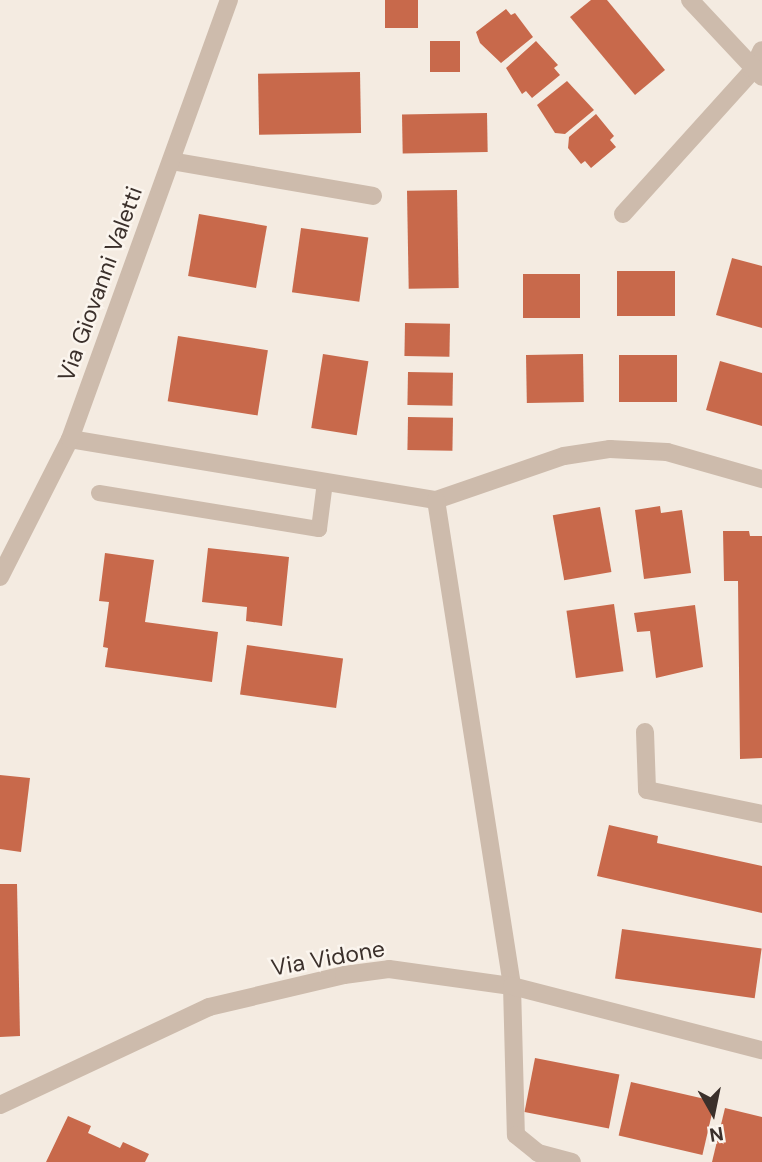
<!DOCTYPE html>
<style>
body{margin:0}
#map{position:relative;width:762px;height:1162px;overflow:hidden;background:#f4ebe1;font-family:"DM Sans",sans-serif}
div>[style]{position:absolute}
.building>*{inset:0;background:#c8694b;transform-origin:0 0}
.service>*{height:16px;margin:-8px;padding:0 8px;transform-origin:8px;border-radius:8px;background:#cdbbac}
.minor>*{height:18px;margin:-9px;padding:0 9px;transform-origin:9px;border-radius:9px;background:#cdbbac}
.tertiary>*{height:18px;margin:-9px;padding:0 9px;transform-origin:9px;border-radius:9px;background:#cdbbac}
span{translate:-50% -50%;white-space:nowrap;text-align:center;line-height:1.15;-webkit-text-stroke:5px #fbf5ee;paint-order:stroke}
.street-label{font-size:23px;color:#3b302b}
.north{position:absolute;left:678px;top:1078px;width:70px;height:70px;-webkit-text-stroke:5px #fbf5ee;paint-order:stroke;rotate:171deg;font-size:19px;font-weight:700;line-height:28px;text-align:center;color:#3b302b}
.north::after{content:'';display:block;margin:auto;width:24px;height:32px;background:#3b302b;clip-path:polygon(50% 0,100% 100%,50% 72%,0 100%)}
</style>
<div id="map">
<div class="building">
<div style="left:385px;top:0;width:33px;height:28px"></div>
<div style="clip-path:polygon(591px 0,607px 0,665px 70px,635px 95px,570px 17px)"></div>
<div style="clip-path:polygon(506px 9px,511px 15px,515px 13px,533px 37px,501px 63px,480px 43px,476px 32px)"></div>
<div style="left:430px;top:41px;width:30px;height:31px"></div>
<div style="clip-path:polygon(536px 41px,558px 65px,554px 68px,560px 75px,532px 98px,526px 91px,522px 94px,506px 68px)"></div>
<div style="left:360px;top:72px;width:61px;height:102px;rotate:89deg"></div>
<div style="clip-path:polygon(567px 81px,594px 110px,565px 134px,555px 133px,537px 105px)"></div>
<div style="left:487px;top:113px;width:39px;height:85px;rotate:89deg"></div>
<div style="clip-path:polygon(596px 114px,614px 136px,610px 140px,616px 147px,591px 168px,585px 161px,581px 164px,568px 148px,569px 137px)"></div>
<div style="left:457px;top:190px;width:98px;height:50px;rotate:89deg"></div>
<div style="left:199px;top:214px;width:69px;height:63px;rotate:10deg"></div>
<div style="left:301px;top:228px;width:68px;height:65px;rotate:8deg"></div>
<div style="clip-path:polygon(732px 258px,762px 266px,762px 328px,716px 315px)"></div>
<div style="left:675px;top:271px;width:45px;height:58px;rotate:90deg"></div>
<div style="left:523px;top:274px;width:57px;height:44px"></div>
<div style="left:405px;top:323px;width:45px;height:33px;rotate:1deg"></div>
<div style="left:178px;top:336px;width:91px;height:66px;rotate:9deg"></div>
<div style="left:323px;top:354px;width:46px;height:75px;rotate:9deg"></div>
<div style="left:583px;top:354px;width:48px;height:57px;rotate:89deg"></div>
<div style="left:619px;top:355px;width:58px;height:47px"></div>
<div style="clip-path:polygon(720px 361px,762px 373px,762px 426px,706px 410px)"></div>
<div style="left:408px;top:372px;width:45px;height:33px;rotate:1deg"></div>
<div style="left:408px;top:417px;width:45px;height:33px;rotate:1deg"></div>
<div style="clip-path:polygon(660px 506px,661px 513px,682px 510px,691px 573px,644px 579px,635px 510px)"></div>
<div style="left:600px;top:507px;width:66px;height:48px;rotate:80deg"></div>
<div style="clip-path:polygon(723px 531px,749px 531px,750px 536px,762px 536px,762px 758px,740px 759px,738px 581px,724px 581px)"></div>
<div style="clip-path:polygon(208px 548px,289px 557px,282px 626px,246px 621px,247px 607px,202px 602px)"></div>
<div style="clip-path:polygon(105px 553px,154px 560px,145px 622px,218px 632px,212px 682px,105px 667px,108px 648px,103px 647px,109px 602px,99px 601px)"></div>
<div style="left:614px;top:604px;width:68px;height:48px;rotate:82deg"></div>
<div style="clip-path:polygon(695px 605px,703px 667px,656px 678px,650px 631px,637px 632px,634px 613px)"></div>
<div style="left:247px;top:645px;width:97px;height:50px;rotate:8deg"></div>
<div style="clip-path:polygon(0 775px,30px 778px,21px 852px,0 849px)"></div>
<div style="clip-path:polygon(609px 825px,658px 836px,657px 843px,762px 866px,762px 913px,597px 876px)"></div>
<div style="clip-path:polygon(0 884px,17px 884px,20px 1036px,0 1037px)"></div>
<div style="left:622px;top:929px;width:141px;height:50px;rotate:8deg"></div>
<div style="left:535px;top:1058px;width:86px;height:55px;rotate:11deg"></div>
<div style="left:631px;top:1082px;width:86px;height:55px;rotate:13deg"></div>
<div style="clip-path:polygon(725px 1108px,762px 1117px,762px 1162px,712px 1162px)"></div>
<div style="clip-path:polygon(68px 1116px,91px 1126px,88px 1133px,120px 1148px,123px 1142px,149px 1154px,145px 1162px,46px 1162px)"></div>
</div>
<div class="service">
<div style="left:99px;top:493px;width:223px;rotate:9.3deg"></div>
<div style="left:319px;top:529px;width:47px;rotate:-82.7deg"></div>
</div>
<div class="minor">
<div style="left:171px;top:161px;width:205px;rotate:9.8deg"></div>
<div style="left:623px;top:214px;width:193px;rotate:-47.9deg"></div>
<div style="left:752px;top:71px;width:23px;rotate:-65deg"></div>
<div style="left:70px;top:439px;width:371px;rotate:9.5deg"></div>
<div style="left:436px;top:500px;width:135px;rotate:-19deg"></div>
<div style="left:564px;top:456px;width:47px;rotate:-8.7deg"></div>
<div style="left:610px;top:449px;width:57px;rotate:3deg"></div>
<div style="left:667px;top:452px;width:99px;rotate:15.9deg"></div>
<div style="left:436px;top:500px;width:492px;rotate:81.1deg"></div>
<div style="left:512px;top:986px;width:149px;rotate:88.5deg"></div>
<div style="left:516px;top:1135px;width:28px;rotate:39deg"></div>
<div style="left:538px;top:1153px;width:35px;rotate:15deg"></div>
<div style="left:0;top:577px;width:155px;rotate:-63.1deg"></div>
<div style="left:70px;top:439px;width:467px;rotate:-70.1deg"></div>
<div style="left:645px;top:732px;width:58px;rotate:88deg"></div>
<div style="left:647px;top:790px;width:117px;rotate:11.8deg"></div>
<div style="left:0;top:1105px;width:231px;rotate:-25.1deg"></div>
<div style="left:209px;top:1007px;width:139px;rotate:-13.3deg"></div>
<div style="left:344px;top:975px;width:45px;rotate:-7.6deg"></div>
<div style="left:389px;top:969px;width:124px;rotate:7.9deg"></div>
<div style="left:512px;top:986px;width:258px;rotate:14.4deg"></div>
</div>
<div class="tertiary">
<div style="left:690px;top:0;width:105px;rotate:46.9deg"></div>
</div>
<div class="street-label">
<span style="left:100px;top:284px;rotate:-70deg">Via Giovanni Valetti</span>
<span style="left:328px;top:958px;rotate:-10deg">Via Vidone</span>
</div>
<div class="north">N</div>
</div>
